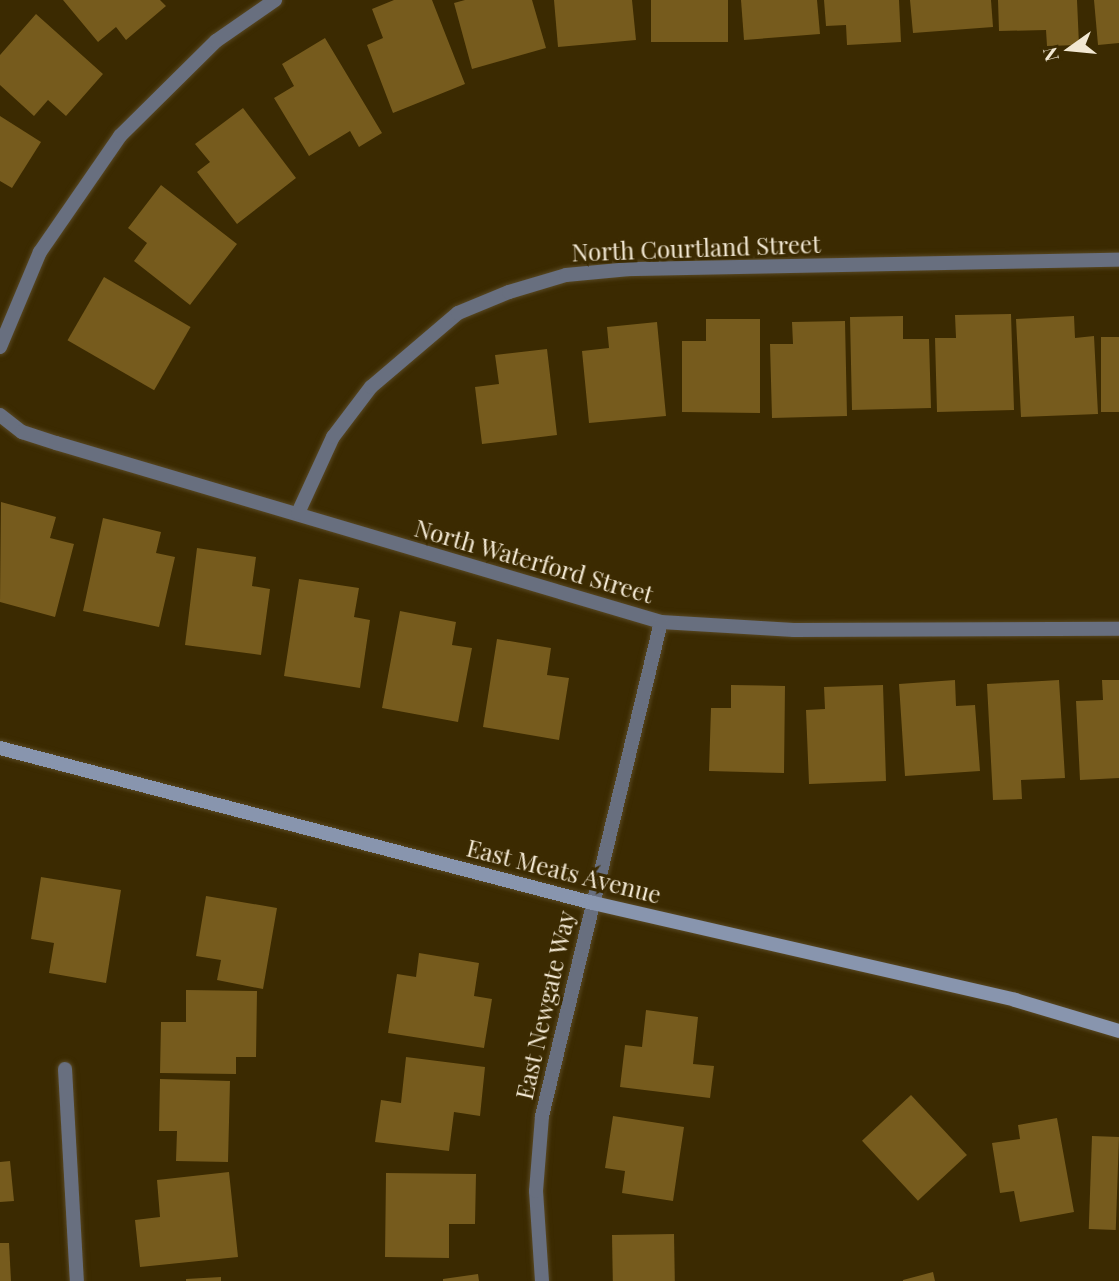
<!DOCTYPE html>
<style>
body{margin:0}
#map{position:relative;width:1119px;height:1281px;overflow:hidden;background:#3b2a01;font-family:"Playfair Display",serif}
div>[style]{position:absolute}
.building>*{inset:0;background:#765b1d;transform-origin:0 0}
.roads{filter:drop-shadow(0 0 2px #584823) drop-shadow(0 0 2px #584823)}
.street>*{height:14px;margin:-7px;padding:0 7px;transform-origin:7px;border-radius:7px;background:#686f7f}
.secondary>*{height:14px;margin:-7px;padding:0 7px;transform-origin:7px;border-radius:7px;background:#8895ae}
span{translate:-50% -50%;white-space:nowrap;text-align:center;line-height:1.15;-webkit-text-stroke:6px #3b2a01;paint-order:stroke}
.street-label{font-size:24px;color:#f2e8d3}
.north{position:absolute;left:1035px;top:14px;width:70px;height:70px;-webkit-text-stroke:5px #3b2a01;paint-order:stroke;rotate:255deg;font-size:19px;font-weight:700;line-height:28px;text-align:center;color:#f2e8d3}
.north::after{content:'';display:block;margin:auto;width:24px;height:32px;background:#f2e8d3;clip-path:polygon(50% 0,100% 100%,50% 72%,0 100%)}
</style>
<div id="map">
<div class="building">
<div style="clip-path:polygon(63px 0,160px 0,166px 6px,126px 40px,116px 27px,98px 42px)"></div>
<div style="clip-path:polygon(394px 0,432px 0,465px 84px,393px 113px,367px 45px,383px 38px,372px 9px)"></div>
<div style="clip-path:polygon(465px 0,532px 0,546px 48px,472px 69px,454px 3px)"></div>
<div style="clip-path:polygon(554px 0,632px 0,636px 40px,558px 47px)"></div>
<div style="left:651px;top:0;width:77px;height:42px"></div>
<div style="clip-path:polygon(741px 0,817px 0,820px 34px,744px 40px)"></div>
<div style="clip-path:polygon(824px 0,899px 0,901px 42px,847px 45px,846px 25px,826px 26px)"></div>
<div style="clip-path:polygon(910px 0,991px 0,993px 27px,913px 33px)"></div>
<div style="clip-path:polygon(998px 0,1077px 0,1079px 45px,1047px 46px,1046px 30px,999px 31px)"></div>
<div style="clip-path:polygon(1094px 0,1119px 0,1119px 43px,1098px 45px)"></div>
<div style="clip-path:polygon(36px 14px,103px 74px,66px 116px,48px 100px,34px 116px,0 85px,0 55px)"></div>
<div style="clip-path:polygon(325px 38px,382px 133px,359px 147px,350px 131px,309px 156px,274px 98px,294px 86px,282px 64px)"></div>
<div style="clip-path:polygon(243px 108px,296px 178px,237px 224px,197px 172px,210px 162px,195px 144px)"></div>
<div style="clip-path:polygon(0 116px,41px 142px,12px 188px,0 181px)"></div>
<div style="clip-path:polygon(161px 185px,237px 244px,190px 305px,134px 261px,147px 243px,128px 228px)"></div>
<div style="left:104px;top:277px;width:100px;height:73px;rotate:30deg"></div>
<div style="clip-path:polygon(1011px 314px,1014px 410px,937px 412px,935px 338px,956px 338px,955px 315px)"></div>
<div style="clip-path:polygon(903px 316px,903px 339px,929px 339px,931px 408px,852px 410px,850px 317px)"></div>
<div style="clip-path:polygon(1074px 316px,1075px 338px,1094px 336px,1098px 414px,1021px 417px,1016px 319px)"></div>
<div style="clip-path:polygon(706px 319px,760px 319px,760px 413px,682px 412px,682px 341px,706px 341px)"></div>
<div style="clip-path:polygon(845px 321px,847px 416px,772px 418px,770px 344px,793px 344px,792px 322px)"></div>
<div style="clip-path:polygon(657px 322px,666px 416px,589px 423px,582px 351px,609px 348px,607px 327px)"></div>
<div style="left:1101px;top:337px;width:18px;height:75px"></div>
<div style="clip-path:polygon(547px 349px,557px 435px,482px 444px,475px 387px,499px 384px,495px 355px)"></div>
<div style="clip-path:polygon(1px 502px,56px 517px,50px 538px,74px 544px,55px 617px,0 602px)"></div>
<div style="clip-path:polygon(103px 518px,161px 532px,156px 553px,175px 557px,159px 627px,83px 611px)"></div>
<div style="clip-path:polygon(197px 548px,256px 557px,252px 586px,270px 589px,261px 655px,185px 645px)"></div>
<div style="clip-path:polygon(299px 579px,359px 588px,354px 617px,370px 620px,360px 688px,284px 676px)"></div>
<div style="clip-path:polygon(400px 611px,456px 622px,452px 645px,472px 648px,458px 722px,382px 708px)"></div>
<div style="clip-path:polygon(497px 639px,551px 648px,547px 675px,569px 678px,559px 740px,483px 727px)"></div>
<div style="clip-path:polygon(955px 680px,956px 706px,975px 705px,980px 771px,905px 776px,899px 684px)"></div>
<div style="clip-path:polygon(1059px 680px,1065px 778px,1021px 780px,1022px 799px,993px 800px,987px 684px)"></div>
<div style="clip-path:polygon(1102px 680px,1119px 680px,1119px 778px,1080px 780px,1076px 701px,1103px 700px)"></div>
<div style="clip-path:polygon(731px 685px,785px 686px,784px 773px,709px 771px,711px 708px,731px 708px)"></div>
<div style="clip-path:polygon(883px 685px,886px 781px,809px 784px,806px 710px,825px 709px,824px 687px)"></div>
<div style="clip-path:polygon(41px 877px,121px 890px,106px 983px,49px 973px,54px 943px,31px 939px)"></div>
<div style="clip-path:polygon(206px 896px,277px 908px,263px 989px,217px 980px,221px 960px,196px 956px)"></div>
<div style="clip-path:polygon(419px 953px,479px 963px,474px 996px,492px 999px,484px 1048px,388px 1033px,397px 974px,416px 977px)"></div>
<div style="clip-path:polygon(186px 990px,257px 991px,256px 1057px,236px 1057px,236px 1074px,160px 1073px,161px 1022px,186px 1022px)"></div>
<div style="clip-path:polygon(646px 1010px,698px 1017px,693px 1064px,714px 1066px,710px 1098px,620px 1087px,625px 1045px,642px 1047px)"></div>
<div style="clip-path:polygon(406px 1057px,485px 1067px,480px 1116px,454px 1112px,449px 1151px,375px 1142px,381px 1100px,401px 1103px)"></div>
<div style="clip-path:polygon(160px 1079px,230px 1081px,228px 1162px,176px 1161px,177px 1131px,159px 1131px)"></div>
<div style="left:911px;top:1095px;width:82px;height:67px;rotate:47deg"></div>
<div style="clip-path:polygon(613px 1116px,684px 1127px,673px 1201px,622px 1193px,625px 1171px,605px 1168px)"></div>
<div style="clip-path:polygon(1057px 1118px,1074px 1212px,1020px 1222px,1014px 1191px,1000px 1193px,992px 1143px,1020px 1139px,1018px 1125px)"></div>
<div style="left:1092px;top:1136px;width:27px;height:93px;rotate:2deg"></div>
<div style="clip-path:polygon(10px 1161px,14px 1201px,0 1202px,0 1162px)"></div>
<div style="clip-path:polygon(229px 1172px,238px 1257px,140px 1267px,135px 1220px,160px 1217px,157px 1180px)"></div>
<div style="clip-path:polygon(386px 1173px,476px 1174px,475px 1224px,449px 1224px,449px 1258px,385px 1257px)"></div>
<div style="left:674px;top:1234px;width:47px;height:62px;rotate:89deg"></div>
<div style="clip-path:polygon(0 1243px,9px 1243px,11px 1281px,0 1281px)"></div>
<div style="clip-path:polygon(933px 1272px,935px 1281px,903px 1281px,903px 1280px)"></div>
<div style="clip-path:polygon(478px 1274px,479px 1281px,443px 1281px,443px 1279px)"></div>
<div style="clip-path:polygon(221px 1277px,221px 1281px,186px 1281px,186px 1279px)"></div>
</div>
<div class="roads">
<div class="street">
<div style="left:0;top:347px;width:103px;rotate:-67.2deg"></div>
<div style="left:40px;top:252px;width:141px;rotate:-55.4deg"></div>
<div style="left:120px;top:136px;width:135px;rotate:-44.7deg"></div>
<div style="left:216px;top:41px;width:72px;rotate:-34.8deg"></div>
<div style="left:0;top:415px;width:28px;rotate:38deg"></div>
<div style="left:22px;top:432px;width:36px;rotate:18deg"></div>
<div style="left:56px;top:443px;width:631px;rotate:16.48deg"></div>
<div style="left:661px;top:622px;width:133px;rotate:3.4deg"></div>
<div style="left:794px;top:630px;width:325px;rotate:-0.2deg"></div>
<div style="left:298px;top:513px;width:84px;rotate:-65.3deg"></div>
<div style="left:333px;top:437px;width:63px;rotate:-52.8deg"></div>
<div style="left:371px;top:387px;width:114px;rotate:-40.4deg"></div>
<div style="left:458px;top:313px;width:55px;rotate:-22.4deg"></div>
<div style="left:509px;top:292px;width:59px;rotate:-16.6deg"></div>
<div style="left:566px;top:275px;width:64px;rotate:-5.4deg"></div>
<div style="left:630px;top:269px;width:489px;rotate:-1.1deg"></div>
<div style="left:65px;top:1069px;width:212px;rotate:86.8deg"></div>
<div style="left:542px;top:1281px;width:90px;rotate:-93.8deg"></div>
<div style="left:536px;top:1191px;width:75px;rotate:-85.4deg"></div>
<div style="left:542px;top:1116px;width:508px;rotate:-76.46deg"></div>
</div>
<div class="secondary">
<div style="left:0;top:748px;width:613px;rotate:14.65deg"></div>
<div style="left:593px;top:903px;width:433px;rotate:12.9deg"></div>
<div style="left:1015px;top:1000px;width:109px;rotate:16.6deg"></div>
</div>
</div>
<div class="street-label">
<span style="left:696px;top:248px;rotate:-2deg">North Courtland Street</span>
<span style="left:534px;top:561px;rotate:16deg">North Waterford Street</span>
<span style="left:564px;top:871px;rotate:14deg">East Meats Avenue</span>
<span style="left:545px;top:1005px;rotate:-77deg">East Newgate Way</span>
</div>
<div class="north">N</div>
</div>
